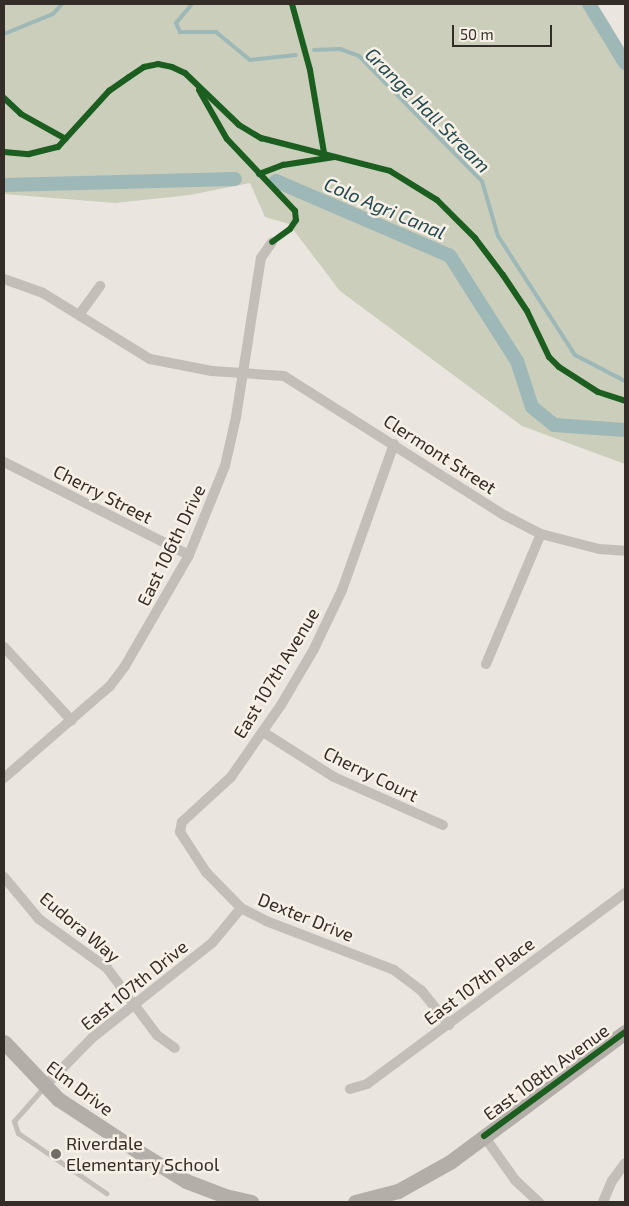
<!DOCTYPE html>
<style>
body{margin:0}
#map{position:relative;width:629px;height:1206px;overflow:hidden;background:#eae5df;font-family:"Exo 2",sans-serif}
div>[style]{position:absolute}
.green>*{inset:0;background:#cacebb}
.stream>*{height:4px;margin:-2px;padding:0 2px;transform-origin:2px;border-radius:2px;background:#9eb8b8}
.canal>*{height:14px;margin:-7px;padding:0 7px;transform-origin:7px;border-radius:7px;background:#9eb8b8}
.lane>*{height:5px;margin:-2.5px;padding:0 2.5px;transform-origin:2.5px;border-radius:2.5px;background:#c3beb8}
.street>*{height:10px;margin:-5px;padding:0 5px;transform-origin:5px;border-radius:5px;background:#c3beb8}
.secondary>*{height:15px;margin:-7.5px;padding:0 7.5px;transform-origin:7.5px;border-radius:7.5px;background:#b4aea9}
.cycleway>*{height:6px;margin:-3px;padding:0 3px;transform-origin:3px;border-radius:3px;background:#1b5e20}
.dots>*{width:14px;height:14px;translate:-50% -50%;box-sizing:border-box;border:2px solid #f7f0e6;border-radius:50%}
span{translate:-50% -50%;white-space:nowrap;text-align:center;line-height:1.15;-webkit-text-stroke:5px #f7f0e6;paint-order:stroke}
.street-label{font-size:18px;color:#332c27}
.poi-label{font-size:18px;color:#332c27}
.left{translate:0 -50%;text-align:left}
.water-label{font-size:19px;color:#224a50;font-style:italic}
.frame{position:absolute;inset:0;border:5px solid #332c27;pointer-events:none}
.scale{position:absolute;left:452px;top:25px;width:100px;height:22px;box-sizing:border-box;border:2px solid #332c27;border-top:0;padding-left:6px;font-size:15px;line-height:18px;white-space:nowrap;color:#332c27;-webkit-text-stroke:4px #f7f0e6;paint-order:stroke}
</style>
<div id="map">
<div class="green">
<div style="clip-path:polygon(4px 4px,595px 4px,625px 55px,625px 464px,522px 426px,340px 291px,289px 224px,265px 217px,250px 183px,190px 195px,115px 203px,4px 194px)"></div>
</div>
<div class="stream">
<div style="left:192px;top:4px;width:25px;rotate:130deg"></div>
<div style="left:176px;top:23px;width:10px;rotate:66deg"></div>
<div style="left:180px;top:32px;width:36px"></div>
<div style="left:216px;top:32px;width:44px;rotate:39.5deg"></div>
<div style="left:250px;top:60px;width:46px;rotate:-6.2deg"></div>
<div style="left:4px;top:34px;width:53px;rotate:-22.2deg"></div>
<div style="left:53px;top:14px;width:13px;rotate:-48deg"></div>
<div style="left:314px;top:50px;width:26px;rotate:-2deg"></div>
<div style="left:340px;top:49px;width:20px;rotate:20deg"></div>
<div style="left:359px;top:56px;width:175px;rotate:45.5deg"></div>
<div style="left:482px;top:181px;width:57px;rotate:73.8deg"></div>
<div style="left:498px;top:236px;width:142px;rotate:57.1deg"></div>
<div style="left:575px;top:355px;width:56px;rotate:27.5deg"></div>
</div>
<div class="canal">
<div style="left:589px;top:4px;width:69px;rotate:58.6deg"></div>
<div style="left:276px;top:181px;width:189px;rotate:23.3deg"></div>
<div style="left:450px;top:256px;width:125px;rotate:57.5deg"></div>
<div style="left:517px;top:361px;width:48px;rotate:71.9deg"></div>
<div style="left:532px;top:407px;width:28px;rotate:39deg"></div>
<div style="left:554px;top:425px;width:71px;rotate:4deg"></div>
<div style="left:4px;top:185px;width:231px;rotate:-1.5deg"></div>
</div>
<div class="lane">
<div style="left:44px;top:1087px;width:45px;rotate:131.4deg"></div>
<div style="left:14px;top:1121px;width:13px;rotate:72deg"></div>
<div style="left:18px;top:1133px;width:107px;rotate:34.3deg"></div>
</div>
<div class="street">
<div style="left:4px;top:279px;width:41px;rotate:19.7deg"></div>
<div style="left:43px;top:293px;width:126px;rotate:31.7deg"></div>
<div style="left:150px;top:359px;width:63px;rotate:11deg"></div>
<div style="left:212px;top:371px;width:72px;rotate:4deg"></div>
<div style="left:284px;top:376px;width:260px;rotate:32.3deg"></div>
<div style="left:504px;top:515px;width:42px;rotate:27.2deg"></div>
<div style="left:541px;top:534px;width:60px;rotate:14.5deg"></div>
<div style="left:599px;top:549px;width:26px;rotate:4deg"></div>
<div style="left:79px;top:315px;width:36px;rotate:-54deg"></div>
<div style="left:394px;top:444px;width:155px;rotate:109.6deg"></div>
<div style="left:342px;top:590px;width:65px;rotate:115.4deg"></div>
<div style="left:314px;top:649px;width:65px;rotate:120.5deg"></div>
<div style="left:281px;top:705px;width:88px;rotate:124.8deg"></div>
<div style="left:231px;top:777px;width:67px;rotate:137.4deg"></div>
<div style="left:182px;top:822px;width:10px;rotate:101deg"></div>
<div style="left:180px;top:832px;width:48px;rotate:57deg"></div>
<div style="left:206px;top:872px;width:50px;rotate:45.8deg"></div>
<div style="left:241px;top:908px;width:28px;rotate:27deg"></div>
<div style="left:266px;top:921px;width:137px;rotate:20.9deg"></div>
<div style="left:394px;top:970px;width:34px;rotate:37deg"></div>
<div style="left:421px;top:990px;width:45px;rotate:51.3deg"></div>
<div style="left:4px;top:462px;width:207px;rotate:26.7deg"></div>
<div style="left:4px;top:647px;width:100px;rotate:47.4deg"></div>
<div style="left:486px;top:664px;width:141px;rotate:-67.1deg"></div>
<div style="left:263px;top:732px;width:84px;rotate:32.4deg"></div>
<div style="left:334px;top:777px;width:119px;rotate:23.8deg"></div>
<div style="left:4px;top:778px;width:140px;rotate:-41deg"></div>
<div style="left:110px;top:686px;width:25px;rotate:-53deg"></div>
<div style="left:125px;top:666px;width:128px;rotate:-60deg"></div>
<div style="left:189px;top:555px;width:96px;rotate:-68deg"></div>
<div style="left:225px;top:466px;width:50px;rotate:-77.3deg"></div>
<div style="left:236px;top:417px;width:161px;rotate:-81.1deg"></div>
<div style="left:261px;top:258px;width:19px;rotate:-55deg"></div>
<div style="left:4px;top:877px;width:55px;rotate:50.2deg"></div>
<div style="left:39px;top:919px;width:84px;rotate:35.8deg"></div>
<div style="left:107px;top:968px;width:84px;rotate:53.3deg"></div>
<div style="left:157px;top:1035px;width:22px;rotate:36deg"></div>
<div style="left:44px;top:1087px;width:69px;rotate:-45.6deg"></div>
<div style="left:92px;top:1038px;width:154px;rotate:-38.4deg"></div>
<div style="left:213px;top:942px;width:44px;rotate:-50.5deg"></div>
<div style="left:350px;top:1089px;width:18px;rotate:-16deg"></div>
<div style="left:367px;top:1084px;width:321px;rotate:-36.5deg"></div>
<div style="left:484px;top:1136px;width:54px;rotate:54.8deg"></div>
<div style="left:515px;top:1180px;width:33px;rotate:43deg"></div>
<div style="left:603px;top:1202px;width:23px;rotate:-67deg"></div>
<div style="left:612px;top:1181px;width:22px;rotate:-54deg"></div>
</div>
<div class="secondary">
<div style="left:4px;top:1042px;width:79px;rotate:46.5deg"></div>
<div style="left:58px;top:1099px;width:100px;rotate:33.2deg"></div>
<div style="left:142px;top:1154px;width:52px;rotate:31.5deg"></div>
<div style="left:186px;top:1181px;width:42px;rotate:21deg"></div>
<div style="left:225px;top:1196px;width:27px;rotate:13deg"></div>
<div style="left:355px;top:1202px;width:44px;rotate:-14.3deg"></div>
<div style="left:398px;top:1191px;width:60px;rotate:-29.1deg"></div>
<div style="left:450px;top:1162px;width:218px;rotate:-36.6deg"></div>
</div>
<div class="cycleway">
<div style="left:292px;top:4px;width:68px;rotate:74.7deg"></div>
<div style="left:310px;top:70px;width:84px;rotate:80.4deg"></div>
<div style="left:199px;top:90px;width:56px;rotate:60.3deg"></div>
<div style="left:227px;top:139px;width:99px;rotate:46.6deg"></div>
<div style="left:295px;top:211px;width:9px;rotate:84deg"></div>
<div style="left:296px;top:220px;width:11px;rotate:124deg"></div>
<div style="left:290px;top:229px;width:22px;rotate:144deg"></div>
<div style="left:4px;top:98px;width:23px;rotate:43deg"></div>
<div style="left:21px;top:114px;width:51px;rotate:29.1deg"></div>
<div style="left:4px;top:152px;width:25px;rotate:5deg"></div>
<div style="left:29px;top:154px;width:30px;rotate:-14deg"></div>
<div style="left:58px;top:147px;width:76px;rotate:-47.7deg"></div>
<div style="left:109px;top:91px;width:24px;rotate:-35deg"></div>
<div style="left:129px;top:77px;width:18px;rotate:-34deg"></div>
<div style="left:144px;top:67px;width:14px;rotate:-12deg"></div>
<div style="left:158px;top:64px;width:14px;rotate:12deg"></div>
<div style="left:172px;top:67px;width:14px;rotate:25deg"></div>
<div style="left:185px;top:73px;width:75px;rotate:43.9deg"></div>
<div style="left:239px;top:125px;width:26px;rotate:31deg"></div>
<div style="left:261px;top:138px;width:133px;rotate:14.3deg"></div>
<div style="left:390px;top:171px;width:55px;rotate:31.7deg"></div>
<div style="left:437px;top:200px;width:54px;rotate:45deg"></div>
<div style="left:475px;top:238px;width:46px;rotate:52.9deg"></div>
<div style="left:503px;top:275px;width:43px;rotate:56.3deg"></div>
<div style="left:527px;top:311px;width:51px;rotate:64.4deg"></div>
<div style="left:549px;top:357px;width:14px;rotate:45deg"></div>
<div style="left:559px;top:367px;width:46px;rotate:32.7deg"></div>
<div style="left:598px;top:392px;width:28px;rotate:18deg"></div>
<div style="left:259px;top:174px;width:26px;rotate:-21deg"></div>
<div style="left:283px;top:165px;width:52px;rotate:-8.9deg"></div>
<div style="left:484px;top:1136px;width:175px;rotate:-36.4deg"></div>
</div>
<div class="dots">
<div style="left:56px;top:1154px;background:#736d67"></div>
</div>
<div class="street-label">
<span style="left:440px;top:454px;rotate:33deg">Clermont Street</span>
<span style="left:103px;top:494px;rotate:27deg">Cherry Street</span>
<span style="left:171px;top:545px;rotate:-64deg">East 106th Drive</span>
<span style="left:276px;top:673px;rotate:-59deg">East 107th Avenue</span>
<span style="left:371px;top:774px;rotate:26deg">Cherry Court</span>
<span style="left:306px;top:917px;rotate:22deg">Dexter Drive</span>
<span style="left:80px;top:927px;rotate:40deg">Eudora Way</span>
<span style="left:479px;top:981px;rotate:-37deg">East 107th Place</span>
<span style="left:134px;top:985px;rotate:-39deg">East 107th Drive</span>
<span style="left:546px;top:1072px;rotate:-36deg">East 108th Avenue</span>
<span style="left:80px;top:1088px;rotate:37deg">Elm Drive</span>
</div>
<div class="poi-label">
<span class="left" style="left:66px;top:1154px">Riverdale<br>Elementary School</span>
</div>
<div class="water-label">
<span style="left:428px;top:110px;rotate:45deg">Grange Hall Stream</span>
<span style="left:385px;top:208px;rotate:23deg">Colo Agri Canal</span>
</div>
<div class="frame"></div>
<div class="scale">50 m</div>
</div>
